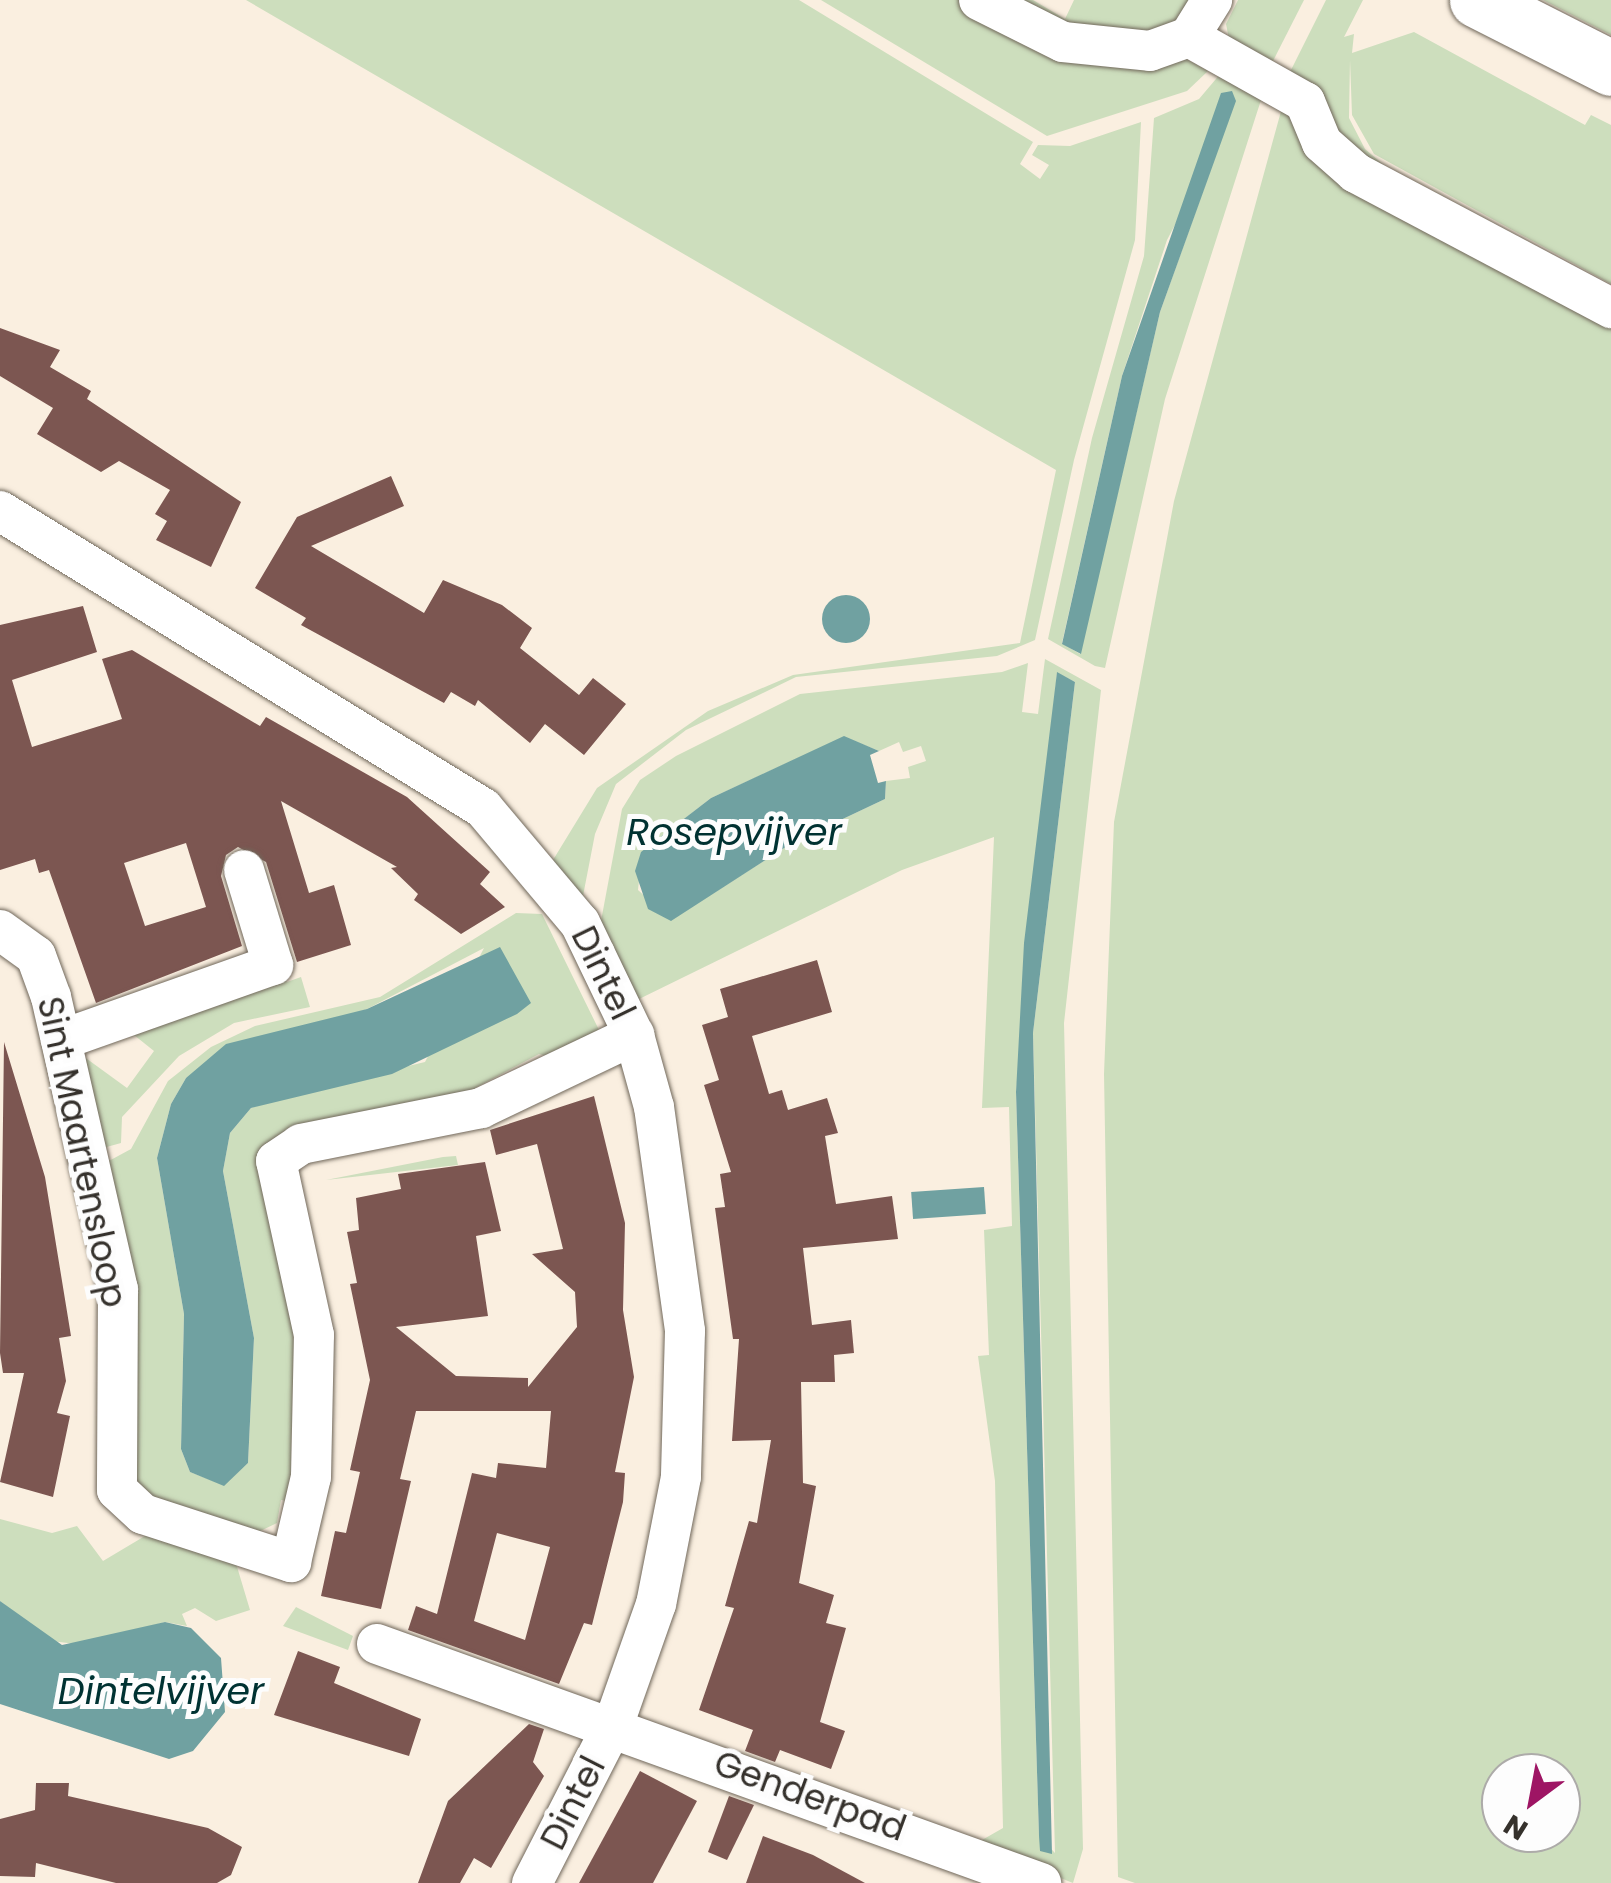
<!DOCTYPE html>
<style>
body{margin:0}
#map{position:relative;width:1611px;height:1883px;overflow:hidden;background:#faefe0;font-family:Poppins,sans-serif}
div>[style]{position:absolute}
.green>*{inset:0;background:#cddebd}
.water>*{inset:0;background:#70a1a1;transform-origin:0 0}
.round{border-radius:50%}
.building>*{inset:0;background:#7c5651}
.roads{filter:drop-shadow(0 0 2px #70675a) drop-shadow(0 0 2px #70675a)}
.minor>*{height:40px;margin:-20px;padding:0 20px;transform-origin:20px;border-radius:20px;background:#fff}
.highway>*{height:55px;margin:-27.5px;padding:0 27.5px;transform-origin:27.5px;border-radius:27.5px;background:#fff}
span{translate:-50% -50%;white-space:nowrap;text-align:center;line-height:1.15;-webkit-text-stroke:10px #fdfdfd;paint-order:stroke}
.street-label{font-size:35px;color:#35312c}
.water-label{font-size:38px;color:#003232;font-style:italic}
.north{position:absolute;left:1481px;top:1753px;width:100px;height:100px;box-sizing:border-box;background:#fdfdfd;border:2px solid #adaba9;border-radius:50%;rotate:212deg;font-size:28px;font-weight:700;line-height:40px;text-align:center;color:#35312c}
.north::after{content:'';display:block;margin:auto;width:35px;height:45px;background:#9e1564;clip-path:polygon(50% 0,100% 100%,50% 72%,0 100%)}
</style>
<div id="map">
<div class="green">
<div style="clip-path:polygon(246px 0,799px 0,1033px 142px,1020px 164px,1040px 179px,1049px 165px,1032px 155px,1038px 145px,1070px 146px,1141px 122px,1135px 240px,1074px 460px,1035px 640px,997px 656px,796px 677px,686px 730px,616px 784px,595px 834px,582px 901px,553px 860px,597px 788px,708px 711px,793px 675px,1020px 643px,1056px 470px)"></div>
<div style="clip-path:polygon(821px 0,961px 0,1179px 55px,1208px 71px,1187px 91px,1047px 136px)"></div>
<div style="clip-path:polygon(1001px 0,1033px 0,1065px 19px,1074px 0,1208px 0,1175px 26px,1111px 40px)"></div>
<div style="clip-path:polygon(1238px 0,1304px 0,1273px 61px,1229px 39px,1226px 24px)"></div>
<div style="clip-path:polygon(1326px 0,1363px 0,1344px 37px,1354px 34px,1352px 53px,1414px 32px,1585px 125px,1591px 115px,1611px 125px,1611px 284px,1374px 154px,1352px 115px,1350px 60px,1349px 118px,1365px 149px,1392px 172px,1364px 169px,1289px 74px)"></div>
<div style="clip-path:polygon(1543px 0,1611px 0,1611px 35px)"></div>
<div style="clip-path:polygon(evenodd,1221px 73px,1261px 100px,1165px 399px,1105px 668px,1095px 666px,1048px 639px,1092px 438px,1144px 256px,1154px 118px,1199px 99px,1221px 73px,1224px 132px,1160px 312px,1080px 654px,1062px 643px,1122px 376px,1167px 240px,1224px 132px)"></div>
<div style="clip-path:polygon(evenodd,1283px 104px,1611px 315px,1611px 1883px,1135px 1883px,1118px 1877px,1104px 1074px,1114px 822px,1174px 501px,1283px 104px,1501px 1773px,1561px 1773px,1561px 1833px,1501px 1833px,1501px 1773px)"></div>
<div style="clip-path:polygon(evenodd,1045px 659px,1101px 690px,1064px 1023px,1083px 1849px,1073px 1883px,975px 1844px,1003px 1828px,995px 1481px,978px 1356px,989px 1355px,984px 1230px,1012px 1226px,1009px 1107px,982px 1108px,994px 837px,902px 870px,635px 1001px,601px 921px,622px 809px,640px 780px,676px 756px,800px 694px,1002px 672px,1028px 663px,1022px 712px,1038px 714px,1045px 659px,1057px 673px,1075px 682px,1033px 1033px,1055px 1853px,1039px 1836px,1016px 1092px,1057px 673px,1045px 659px,844px 737px,879px 751px,899px 742px,903px 752px,921px 746px,926px 761px,908px 767px,910px 778px,886px 781px,885px 799px,792px 843px,671px 920px,638px 890px,642px 852px,711px 798px,844px 737px)"></div>
<div style="clip-path:polygon(evenodd,516px 913px,542px 914px,600px 1032px,560px 1060px,539px 1054px,475px 1088px,472px 1097px,281px 1137px,294px 1346px,290px 1501px,281px 1500px,277px 1523px,250px 1536px,143px 1497px,125px 1465px,94px 1169px,131px 1149px,168px 1081px,211px 1047px,255px 1026px,380px 997px,516px 913px,484px 948px,425px 1062px,287px 1095px,251px 1108px,230px 1133px,223px 1171px,254px 1338px,248px 1463px,224px 1485px,190px 1472px,181px 1449px,184px 1314px,157px 1158px,171px 1104px,186px 1078px,367px 1009px,484px 948px)"></div>
<div style="clip-path:polygon(283px 972px,287px 982px,301px 977px,310px 1007px,234px 1023px,179px 1056px,122px 1117px,121px 1143px,103px 1148px,83px 1056px,127px 1088px,154px 1051px,134px 1035px)"></div>
<div style="clip-path:polygon(456px 1156px,458px 1165px,326px 1180px,443px 1157px)"></div>
<div style="clip-path:polygon(0 1519px,52px 1533px,77px 1526px,103px 1561px,155px 1530px,235px 1560px,250px 1610px,216px 1621px,195px 1608px,182px 1614px,187px 1626px,165px 1622px,85px 1645px,51px 1641px,0 1601px)"></div>
<div style="clip-path:polygon(296px 1607px,353px 1636px,348px 1650px,283px 1626px)"></div>
</div>
<div class="water">
<div style="clip-path:polygon(1232px 91px,1236px 101px,1160px 312px,1081px 654px,1062px 644px,1122px 376px,1221px 93px)"></div>
<div class="round" style="left:822px;top:595px;width:48px;height:48px"></div>
<div style="clip-path:polygon(1057px 672px,1075px 682px,1033px 1033px,1052px 1854px,1040px 1851px,1039px 1836px,1016px 1092px,1024px 943px)"></div>
<div style="clip-path:polygon(844px 736px,879px 751px,870px 755px,878px 783px,886px 781px,885px 799px,792px 843px,671px 921px,648px 909px,635px 871px,641px 852px,711px 798px)"></div>
<div style="clip-path:polygon(500px 947px,531px 1003px,517px 1014px,392px 1074px,251px 1108px,230px 1133px,223px 1171px,254px 1338px,248px 1463px,224px 1486px,190px 1472px,181px 1449px,184px 1314px,157px 1158px,171px 1104px,186px 1078px,226px 1044px,367px 1009px)"></div>
<div style="left:984px;top:1187px;width:27px;height:73px;rotate:86deg"></div>
<div style="clip-path:polygon(0 1601px,62px 1645px,165px 1622px,191px 1628px,221px 1658px,225px 1712px,193px 1751px,169px 1759px,0 1704px)"></div>
</div>
<div class="building">
<div style="clip-path:polygon(0 328px,60px 350px,50px 367px,91px 391px,87px 399px,241px 502px,211px 567px,156px 540px,167px 521px,155px 514px,170px 490px,119px 461px,101px 472px,37px 434px,53px 408px,0 376px)"></div>
<div style="clip-path:polygon(391px 476px,404px 506px,311px 546px,424px 613px,443px 580px,502px 605px,532px 628px,520px 648px,579px 695px,593px 678px,626px 704px,584px 755px,545px 724px,530px 743px,478px 700px,475px 706px,451px 692px,444px 703px,301px 625px,306px 618px,255px 588px,297px 517px)"></div>
<div style="clip-path:polygon(evenodd,83px 606px,97px 652px,12px 680px,32px 747px,122px 719px,102px 659px,132px 650px,260px 726px,266px 717px,407px 797px,490px 872px,480px 884px,505px 907px,461px 934px,414px 900px,418px 894px,391px 868px,397px 867px,281px 801px,309px 893px,334px 885px,351px 945px,297px 962px,266px 862px,238px 847px,226px 855px,221px 876px,242px 946px,96px 1003px,49px 870px,39px 873px,35px 859px,0 870px,0 625px,83px 606px,186px 843px,206px 907px,145px 926px,124px 863px,186px 843px)"></div>
<div style="clip-path:polygon(817px 960px,832px 1012px,752px 1036px,769px 1094px,782px 1090px,788px 1110px,827px 1098px,838px 1133px,825px 1136px,836px 1204px,892px 1196px,898px 1239px,803px 1248px,812px 1325px,851px 1320px,854px 1353px,834px 1355px,835px 1382px,801px 1382px,803px 1483px,816px 1486px,799px 1583px,834px 1595px,826px 1623px,846px 1628px,820px 1722px,845px 1731px,831px 1769px,780px 1750px,775px 1762px,745px 1751px,753px 1730px,699px 1710px,734px 1608px,725px 1606px,749px 1521px,757px 1523px,771px 1440px,732px 1441px,739px 1339px,733px 1339px,715px 1208px,725px 1207px,720px 1174px,731px 1172px,704px 1085px,719px 1080px,702px 1025px,728px 1017px,720px 989px)"></div>
<div style="clip-path:polygon(4px 1042px,45px 1177px,71px 1336px,59px 1338px,66px 1381px,57px 1413px,70px 1416px,53px 1497px,0 1482px,24px 1373px,3px 1373px,0 1353px)"></div>
<div style="clip-path:polygon(evenodd,594px 1096px,625px 1223px,623px 1310px,634px 1377px,615px 1472px,625px 1473px,623px 1502px,592px 1625px,584px 1623px,559px 1684px,408px 1630px,416px 1606px,437px 1614px,472px 1473px,496px 1478px,498px 1463px,546px 1468px,551px 1411px,416px 1411px,400px 1479px,411px 1481px,381px 1609px,321px 1596px,335px 1531px,346px 1533px,353px 1503px,360px 1472px,350px 1470px,370px 1380px,350px 1284px,357px 1283px,347px 1232px,359px 1230px,356px 1198px,401px 1189px,398px 1174px,485px 1162px,501px 1231px,476px 1236px,488px 1316px,396px 1327px,456px 1376px,528px 1378px,528px 1387px,577px 1327px,575px 1292px,532px 1254px,563px 1249px,537px 1144px,496px 1155px,490px 1130px,594px 1096px,497px 1533px,550px 1547px,525px 1640px,474px 1621px,497px 1533px)"></div>
<div style="clip-path:polygon(298px 1651px,340px 1667px,334px 1683px,421px 1719px,409px 1756px,274px 1715px)"></div>
<div style="clip-path:polygon(529px 1724px,544px 1729px,533px 1762px,544px 1776px,491px 1868px,474px 1858px,460px 1883px,418px 1883px,448px 1801px)"></div>
<div style="clip-path:polygon(640px 1771px,697px 1801px,653px 1883px,579px 1883px)"></div>
<div style="clip-path:polygon(36px 1783px,69px 1783px,68px 1796px,208px 1828px,242px 1847px,231px 1875px,217px 1883px,116px 1883px,36px 1863px,35px 1877px,0 1876px,0 1819px,35px 1810px)"></div>
<div style="clip-path:polygon(729px 1796px,754px 1805px,727px 1860px,708px 1852px)"></div>
<div style="clip-path:polygon(763px 1836px,813px 1855px,865px 1883px,746px 1883px)"></div>
</div>
<div class="roads">
<div class="minor">
<div style="left:979px;top:0;width:94px;rotate:26.6deg"></div>
<div style="left:1063px;top:42px;width:87px;rotate:5.9deg"></div>
<div style="left:1150px;top:51px;width:41px;rotate:-19.7deg"></div>
<div style="left:1189px;top:37px;width:44px;rotate:-58.1deg"></div>
<div style="left:1189px;top:37px;width:133px;rotate:29.3deg"></div>
<div style="left:1305px;top:102px;width:44px;rotate:67.5deg"></div>
<div style="left:1322px;top:143px;width:45px;rotate:41.4deg"></div>
<div style="left:1356px;top:173px;width:289px;rotate:27.9deg"></div>
<div style="left:0;top:511px;width:567px;rotate:31.59deg"></div>
<div style="left:483px;top:808px;width:150px;rotate:49.9deg"></div>
<div style="left:580px;top:923px;width:124px;rotate:64.3deg"></div>
<div style="left:634px;top:1035px;width:75px;rotate:74.5deg"></div>
<div style="left:654px;top:1107px;width:226px;rotate:82.1deg"></div>
<div style="left:685px;top:1331px;width:146px;rotate:91.6deg"></div>
<div style="left:681px;top:1477px;width:129px;rotate:101.1deg"></div>
<div style="left:656px;top:1604px;width:126px;rotate:109.4deg"></div>
<div style="left:614px;top:1723px;width:180px;rotate:117.1deg"></div>
<div style="left:0;top:930px;width:44px;rotate:35.8deg"></div>
<div style="left:36px;top:956px;width:44px;rotate:69.9deg"></div>
<div style="left:51px;top:997px;width:300px;rotate:77.1deg"></div>
<div style="left:118px;top:1289px;width:201px;rotate:90.3deg"></div>
<div style="left:117px;top:1490px;width:35px;rotate:43deg"></div>
<div style="left:143px;top:1514px;width:156px;rotate:18deg"></div>
<div style="left:291px;top:1562px;width:87px;rotate:-76.8deg"></div>
<div style="left:311px;top:1477px;width:142px;rotate:-88.8deg"></div>
<div style="left:314px;top:1335px;width:178px;rotate:-102.3deg"></div>
<div style="left:276px;top:1161px;width:30px;rotate:-34deg"></div>
<div style="left:301px;top:1144px;width:184px;rotate:-11.3deg"></div>
<div style="left:481px;top:1108px;width:170px;rotate:-25.5deg"></div>
<div style="left:61px;top:1040px;width:225px;rotate:-19.5deg"></div>
<div style="left:273px;top:965px;width:99px;rotate:-107deg"></div>
<div style="left:377px;top:1644px;width:706px;rotate:19.8deg"></div>
</div>
<div class="highway">
<div style="left:1477px;top:0;width:150px;rotate:26.9deg"></div>
</div>
</div>
<div class="street-label">
<span style="left:603px;top:973px;rotate:64deg">Dintel</span>
<span style="left:82px;top:1152px;rotate:78deg">Sint Maartensloop</span>
<span style="left:810px;top:1796px;rotate:20deg">Genderpad</span>
<span style="left:573px;top:1803px;rotate:-63deg">Dintel</span>
</div>
<div class="water-label">
<span style="left:734px;top:832px">Rosepvijver</span>
<span style="left:161px;top:1691px">Dintelvijver</span>
</div>
<div class="north">N</div>
</div>
